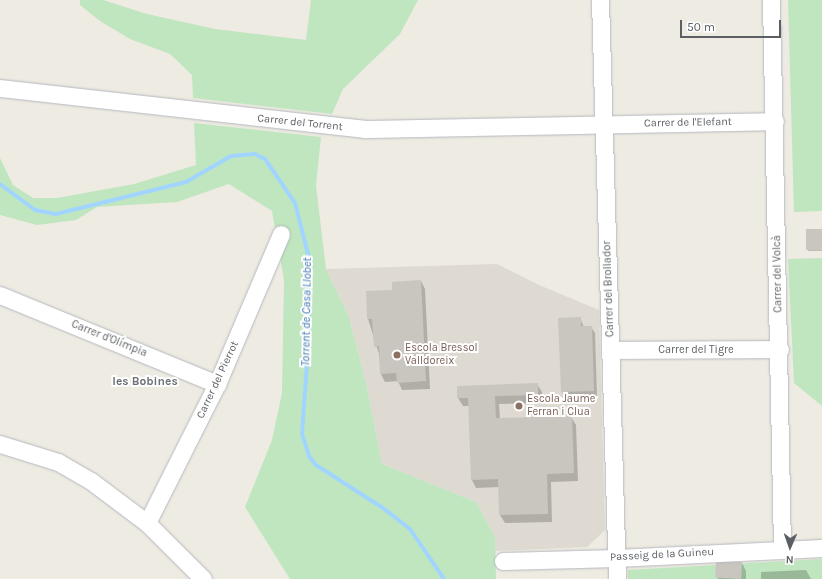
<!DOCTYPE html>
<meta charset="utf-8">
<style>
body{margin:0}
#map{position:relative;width:822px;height:579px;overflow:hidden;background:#eeebe3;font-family:Karla,sans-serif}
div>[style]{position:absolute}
.education>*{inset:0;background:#dedad1}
.green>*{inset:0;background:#bfe6bf}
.shadow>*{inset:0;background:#0003}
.stream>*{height:4px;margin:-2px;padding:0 2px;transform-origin:2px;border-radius:2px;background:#a1d5ff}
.building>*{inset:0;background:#c9c6c0;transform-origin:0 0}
.roads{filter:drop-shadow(0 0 1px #b5b8bd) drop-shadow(0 0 1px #b5b8bd)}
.minor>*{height:17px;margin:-8.5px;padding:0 8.5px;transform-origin:8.5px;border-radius:8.5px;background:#fff}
.dots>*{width:11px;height:11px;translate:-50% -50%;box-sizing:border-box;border:2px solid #fff;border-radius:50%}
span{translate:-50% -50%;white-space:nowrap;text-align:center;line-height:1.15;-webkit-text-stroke:4px #fff;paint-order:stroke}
.street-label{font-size:11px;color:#5b5f63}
.education-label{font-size:11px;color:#785e54}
.left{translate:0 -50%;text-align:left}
.water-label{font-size:12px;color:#3e75b1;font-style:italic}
.neighbourhood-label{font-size:12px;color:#6c7176;font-weight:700}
.north{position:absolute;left:770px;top:527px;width:40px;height:40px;-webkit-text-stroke:3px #fff;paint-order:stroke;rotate:182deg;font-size:11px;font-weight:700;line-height:16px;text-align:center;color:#5b5f63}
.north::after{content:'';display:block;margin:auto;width:14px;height:18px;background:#5b5f63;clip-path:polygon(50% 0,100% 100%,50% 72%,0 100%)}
.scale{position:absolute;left:680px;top:20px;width:101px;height:18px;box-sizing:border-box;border:2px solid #5b5f63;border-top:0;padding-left:5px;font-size:12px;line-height:14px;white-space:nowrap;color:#5b5f63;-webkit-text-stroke:3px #fff;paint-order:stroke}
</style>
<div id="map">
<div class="education">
<div style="clip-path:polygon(497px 264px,539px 285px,599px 310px,605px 530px,587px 547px,495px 551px,495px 537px,476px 502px,382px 464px,366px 383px,349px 317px,326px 269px)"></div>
</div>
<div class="green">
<div style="clip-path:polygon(80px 0,103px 0,147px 14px,215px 29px,306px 40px,311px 0,418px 0,400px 34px,343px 89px,332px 114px,193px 98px,192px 75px,170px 54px,130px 39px,100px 21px,80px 5px)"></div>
<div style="clip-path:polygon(788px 0,822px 0,822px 211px,794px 212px)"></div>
<div style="clip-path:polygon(194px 123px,321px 137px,316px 186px,326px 269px,349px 317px,366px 383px,382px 464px,476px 502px,495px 537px,496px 579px,290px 579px,245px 507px,272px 440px,282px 393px,284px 280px,272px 211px,229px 184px,177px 202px,97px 207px,76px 220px,37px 225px,0 215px,0 158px,13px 185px,33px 198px,57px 198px,134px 184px,196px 165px)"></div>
<div style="clip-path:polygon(822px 258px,822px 406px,794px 383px,788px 259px)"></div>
<div style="clip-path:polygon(822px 559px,822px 579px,628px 579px,628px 570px)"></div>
</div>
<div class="shadow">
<div style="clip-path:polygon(822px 230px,822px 251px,808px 251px,808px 249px)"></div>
<div style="clip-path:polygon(421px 281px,425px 289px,430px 389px,402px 390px,398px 381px,385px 382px,381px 374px,379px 354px,368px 319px,393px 290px)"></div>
<div style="clip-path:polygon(580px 318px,584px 327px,591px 327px,595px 333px,597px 397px,566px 398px,562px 392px,559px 319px)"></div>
<div style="clip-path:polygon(537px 384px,542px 392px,542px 403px,499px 404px,500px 419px,571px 417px,576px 425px,578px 481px,551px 482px,552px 522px,505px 523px,500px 515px,500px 487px,476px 488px,472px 480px,469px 406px,463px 406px,458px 398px,458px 387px)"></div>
<div style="clip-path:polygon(742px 563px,746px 571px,746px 579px,717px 579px)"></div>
<div style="clip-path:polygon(806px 570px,811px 579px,761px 579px,761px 572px)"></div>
</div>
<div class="stream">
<div style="left:0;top:184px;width:44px;rotate:36.6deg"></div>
<div style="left:35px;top:210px;width:21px;rotate:11deg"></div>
<div style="left:56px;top:214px;width:134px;rotate:-13.8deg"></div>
<div style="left:186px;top:182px;width:52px;rotate:-30deg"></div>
<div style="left:231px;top:156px;width:24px;rotate:-5deg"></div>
<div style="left:255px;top:154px;width:11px;rotate:27deg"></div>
<div style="left:265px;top:159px;width:53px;rotate:55.7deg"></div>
<div style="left:295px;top:203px;width:53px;rotate:75.7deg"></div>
<div style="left:308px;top:254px;width:82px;rotate:89.3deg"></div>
<div style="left:309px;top:336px;width:98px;rotate:94.1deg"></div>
<div style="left:302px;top:434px;width:23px;rotate:72deg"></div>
<div style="left:309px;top:456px;width:11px;rotate:52deg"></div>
<div style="left:316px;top:465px;width:80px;rotate:32.7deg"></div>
<div style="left:383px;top:508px;width:34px;rotate:38deg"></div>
<div style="left:410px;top:529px;width:60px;rotate:55.8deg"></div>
</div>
<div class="building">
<div style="left:806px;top:229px;width:16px;height:21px"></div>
<div style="clip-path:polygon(421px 280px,426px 381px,397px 383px,396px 373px,380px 374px,379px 346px,374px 347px,372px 319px,367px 319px,366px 291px,392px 290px,392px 282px)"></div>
<div style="clip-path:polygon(581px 317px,581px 326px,592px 326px,594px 391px,561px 392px,558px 318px)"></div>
<div style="clip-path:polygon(538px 383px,538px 395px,495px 396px,496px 418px,572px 416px,574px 473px,547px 474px,548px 514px,499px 515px,498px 479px,471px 480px,468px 398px,457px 398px,457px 386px)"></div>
<div style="left:742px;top:562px;width:17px;height:26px;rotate:93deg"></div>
</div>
<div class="roads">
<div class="minor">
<div style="left:600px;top:0;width:579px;rotate:88.32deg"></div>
<div style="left:771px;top:0;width:549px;rotate:88.85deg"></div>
<div style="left:0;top:88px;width:366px;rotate:6.4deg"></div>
<div style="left:364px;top:129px;width:411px;rotate:-1.1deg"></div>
<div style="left:0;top:295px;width:235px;rotate:22.3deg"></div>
<div style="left:612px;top:350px;width:168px;rotate:-0.3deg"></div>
<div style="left:0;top:444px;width:61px;rotate:17.2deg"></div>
<div style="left:58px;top:462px;width:38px;rotate:30deg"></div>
<div style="left:91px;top:481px;width:70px;rotate:36.9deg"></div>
<div style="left:147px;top:523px;width:79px;rotate:45deg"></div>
<div style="left:147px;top:523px;width:156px;rotate:-63.3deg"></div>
<div style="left:217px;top:384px;width:163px;rotate:-66.9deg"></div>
<div style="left:503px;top:561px;width:114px;rotate:-1.5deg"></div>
<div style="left:617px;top:558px;width:205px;rotate:-2.8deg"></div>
</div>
</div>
<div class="dots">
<div style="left:397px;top:355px;background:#8d6e63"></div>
<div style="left:519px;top:406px;background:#8d6e63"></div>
</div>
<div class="street-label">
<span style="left:300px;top:123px;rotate:6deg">Carrer del Torrent</span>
<span style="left:688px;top:123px;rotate:-1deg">Carrer de l'Elefant</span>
<span style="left:778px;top:274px;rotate:-91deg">Carrer del Volcà</span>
<span style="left:609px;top:289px;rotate:-92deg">Carrer del Brollador</span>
<span style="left:109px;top:339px;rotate:22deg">Carrer d'Olímpia</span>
<span style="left:696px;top:350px">Carrer del Tigre</span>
<span style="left:218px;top:380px;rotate:-65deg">Carrer del Pierrot</span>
<span style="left:662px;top:555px;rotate:-3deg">Passeig de la Guineu</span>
</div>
<div class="education-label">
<span class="left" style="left:405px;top:355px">Escola Bressol<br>Valldoreix</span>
<span class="left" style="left:527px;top:406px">Escola Jaume<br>Ferran i Clua</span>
</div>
<div class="water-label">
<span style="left:307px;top:312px;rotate:-89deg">Torrent de Casa Llobet</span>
</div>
<div class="neighbourhood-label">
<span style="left:145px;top:382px">les Bobines</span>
</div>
<div class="north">N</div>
<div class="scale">50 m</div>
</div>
